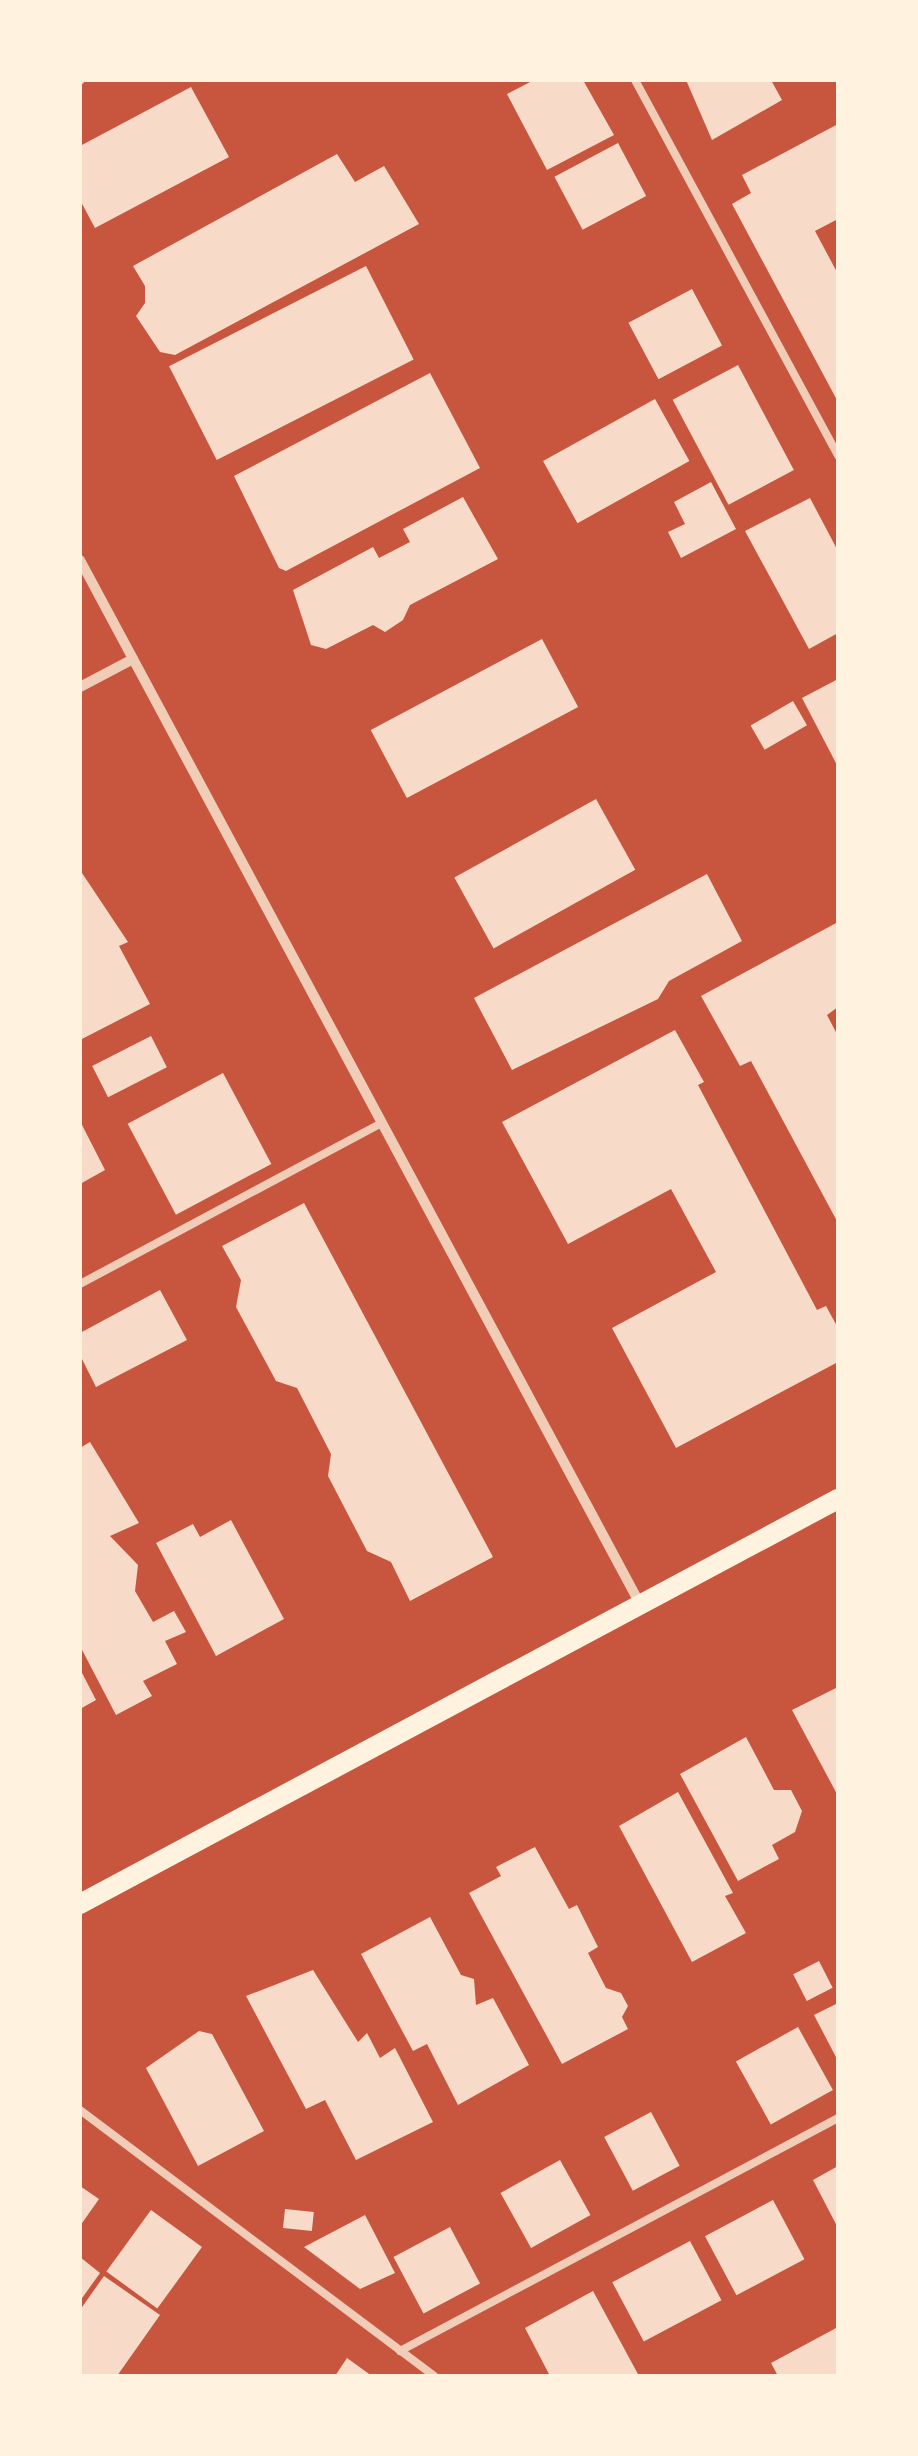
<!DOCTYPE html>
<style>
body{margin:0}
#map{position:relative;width:918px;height:2456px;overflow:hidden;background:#c8553d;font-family:"DejaVu Sans",sans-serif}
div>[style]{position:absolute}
.building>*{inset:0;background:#f7dbc8;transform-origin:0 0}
.service>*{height:8px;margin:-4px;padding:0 4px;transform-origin:4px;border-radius:4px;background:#f1ccb7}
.minor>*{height:10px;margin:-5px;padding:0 5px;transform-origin:5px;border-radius:5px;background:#f1ccb7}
.secondary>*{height:20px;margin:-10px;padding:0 10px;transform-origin:10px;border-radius:10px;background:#fff3e0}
span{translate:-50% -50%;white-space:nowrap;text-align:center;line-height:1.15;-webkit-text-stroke:9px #fff3e0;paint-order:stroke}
.frame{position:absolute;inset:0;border:82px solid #fff3e0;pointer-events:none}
</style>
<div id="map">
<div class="building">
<div style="clip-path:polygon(534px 80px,583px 80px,614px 135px,547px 170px,507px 94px)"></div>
<div style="clip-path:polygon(686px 80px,771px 80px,782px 100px,712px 140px)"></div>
<div style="clip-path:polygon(191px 87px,229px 157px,95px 228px,80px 200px,80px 146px)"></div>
<div style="clip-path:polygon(838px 124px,838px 219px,815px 231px,838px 274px,838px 402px,732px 204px,751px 193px,742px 175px)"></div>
<div style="left:618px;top:143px;width:60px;height:72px;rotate:62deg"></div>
<div style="clip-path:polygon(337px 154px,355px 182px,384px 166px,419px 224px,175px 355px,160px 352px,136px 316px,145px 303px,145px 286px,133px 266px)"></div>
<div style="left:366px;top:266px;width:105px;height:221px;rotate:63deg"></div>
<div style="left:692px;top:289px;width:64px;height:72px;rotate:62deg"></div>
<div style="left:738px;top:365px;width:119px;height:74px;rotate:62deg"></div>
<div style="clip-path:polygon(430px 373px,480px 468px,286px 571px,279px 568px,234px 476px)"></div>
<div style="left:655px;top:399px;width:71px;height:128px;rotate:61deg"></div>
<div style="clip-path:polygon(711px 482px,736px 529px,681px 558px,668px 532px,685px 524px,674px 502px)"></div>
<div style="clip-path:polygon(463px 497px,498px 559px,410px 605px,403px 620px,385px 632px,373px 625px,326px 649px,311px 645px,293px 590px,373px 547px,379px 558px,410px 542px,403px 529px)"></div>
<div style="clip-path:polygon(810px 498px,838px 551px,838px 633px,809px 649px,745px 531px)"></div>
<div style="left:542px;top:639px;width:77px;height:194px;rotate:62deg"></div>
<div style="clip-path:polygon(838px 679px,838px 767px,802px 698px)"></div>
<div style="left:793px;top:701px;width:28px;height:49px;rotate:60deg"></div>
<div style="left:596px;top:799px;width:81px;height:162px;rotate:61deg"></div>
<div style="clip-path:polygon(80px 870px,128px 942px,119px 946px,150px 1004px,80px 1040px)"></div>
<div style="clip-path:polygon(707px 874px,742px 941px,669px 981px,658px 999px,512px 1070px,474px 998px)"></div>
<div style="clip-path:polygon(838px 922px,838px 1007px,827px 1015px,838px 1036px,838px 1223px,751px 1061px,740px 1066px,701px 996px)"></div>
<div style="clip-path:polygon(675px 1030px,704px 1082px,698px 1085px,817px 1310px,826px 1306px,838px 1328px,838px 1362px,676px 1448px,612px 1328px,716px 1272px,671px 1189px,568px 1244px,502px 1122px)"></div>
<div style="left:151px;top:1036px;width:35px;height:66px;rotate:63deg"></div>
<div style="left:223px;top:1073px;width:103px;height:108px;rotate:62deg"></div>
<div style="clip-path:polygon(80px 1121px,105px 1170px,80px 1184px)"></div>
<div style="clip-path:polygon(304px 1203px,493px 1557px,410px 1601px,391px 1562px,367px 1551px,328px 1476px,331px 1454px,297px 1388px,276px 1381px,236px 1307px,241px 1280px,222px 1246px)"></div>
<div style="clip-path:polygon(160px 1290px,187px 1340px,96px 1387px,80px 1355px,80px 1333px)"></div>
<div style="clip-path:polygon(90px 1442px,139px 1523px,110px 1536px,138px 1565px,135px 1591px,153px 1622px,174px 1611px,186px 1632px,165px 1641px,177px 1664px,143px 1681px,152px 1696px,116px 1715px,80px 1646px,80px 1448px)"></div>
<div style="clip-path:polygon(231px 1520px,284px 1619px,216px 1656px,156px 1543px,193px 1524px,200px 1537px)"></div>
<div style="clip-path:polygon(80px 1669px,96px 1700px,80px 1709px)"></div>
<div style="clip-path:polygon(838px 1687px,838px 1796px,792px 1710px)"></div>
<div style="clip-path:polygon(746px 1737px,774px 1790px,791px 1790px,802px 1811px,795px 1832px,772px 1845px,779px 1859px,738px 1881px,680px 1774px)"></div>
<div style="clip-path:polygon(678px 1792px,733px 1893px,725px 1896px,746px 1933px,692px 1962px,619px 1826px)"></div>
<div style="clip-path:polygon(535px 1847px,569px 1909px,577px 1905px,598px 1947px,588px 1953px,606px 1988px,621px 1993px,628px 2006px,622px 2017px,628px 2029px,562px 2064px,469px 1893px,501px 1876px,496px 1867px)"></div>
<div style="clip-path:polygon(430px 1917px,461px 1975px,474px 1979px,476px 2005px,493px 1998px,529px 2065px,458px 2105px,427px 2044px,413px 2051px,361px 1954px)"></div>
<div style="left:819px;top:1961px;width:30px;height:29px;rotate:63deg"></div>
<div style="clip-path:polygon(313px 1970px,358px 2042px,367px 2033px,380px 2058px,395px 2048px,433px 2122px,356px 2160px,325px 2100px,306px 2109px,246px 1996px)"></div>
<div style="clip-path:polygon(838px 2003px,838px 2061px,814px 2015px)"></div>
<div style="left:798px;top:2027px;width:72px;height:71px;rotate:61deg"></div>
<div style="clip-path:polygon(199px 2031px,212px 2034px,264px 2131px,198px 2166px,146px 2068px)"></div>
<div style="left:651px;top:2112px;width:61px;height:53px;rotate:62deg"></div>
<div style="left:560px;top:2160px;width:63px;height:68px;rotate:61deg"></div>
<div style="clip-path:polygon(838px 2166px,838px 2228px,813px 2180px)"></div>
<div style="clip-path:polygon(80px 2186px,99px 2199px,80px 2226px)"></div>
<div style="left:773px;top:2200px;width:67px;height:77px;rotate:62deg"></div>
<div style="left:285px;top:2209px;width:29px;height:19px;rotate:6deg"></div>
<div style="left:151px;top:2210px;width:63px;height:76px;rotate:36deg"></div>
<div style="clip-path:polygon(365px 2215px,395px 2273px,360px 2289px,304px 2247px)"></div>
<div style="left:450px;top:2227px;width:64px;height:64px;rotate:62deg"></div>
<div style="left:690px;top:2241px;width:67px;height:88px;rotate:62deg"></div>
<div style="clip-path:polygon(80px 2257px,100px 2273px,80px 2301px)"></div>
<div style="clip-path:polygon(104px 2276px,160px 2315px,117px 2376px,80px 2376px,80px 2310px)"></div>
<div style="clip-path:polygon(593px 2291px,639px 2376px,550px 2376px,525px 2328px)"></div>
<div style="clip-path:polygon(838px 2327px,838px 2376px,778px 2376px,771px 2363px)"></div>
<div style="clip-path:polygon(347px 2358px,372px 2376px,335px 2376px)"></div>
</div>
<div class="service">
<div style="left:635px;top:80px;width:427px;rotate:61.6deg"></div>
<div style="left:80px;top:81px;width:1px;rotate:-45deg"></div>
<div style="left:80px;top:1284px;width:342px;rotate:-28.1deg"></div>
<div style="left:80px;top:2110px;width:443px;rotate:36.9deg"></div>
<div style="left:400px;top:2351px;width:496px;rotate:-28deg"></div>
</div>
<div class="minor">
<div style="left:80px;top:560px;width:1185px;rotate:61.79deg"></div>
<div style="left:80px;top:687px;width:60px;rotate:-27.8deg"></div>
</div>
<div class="secondary">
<div style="left:80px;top:1904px;width:859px;rotate:-28.12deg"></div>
</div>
<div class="frame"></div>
</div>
